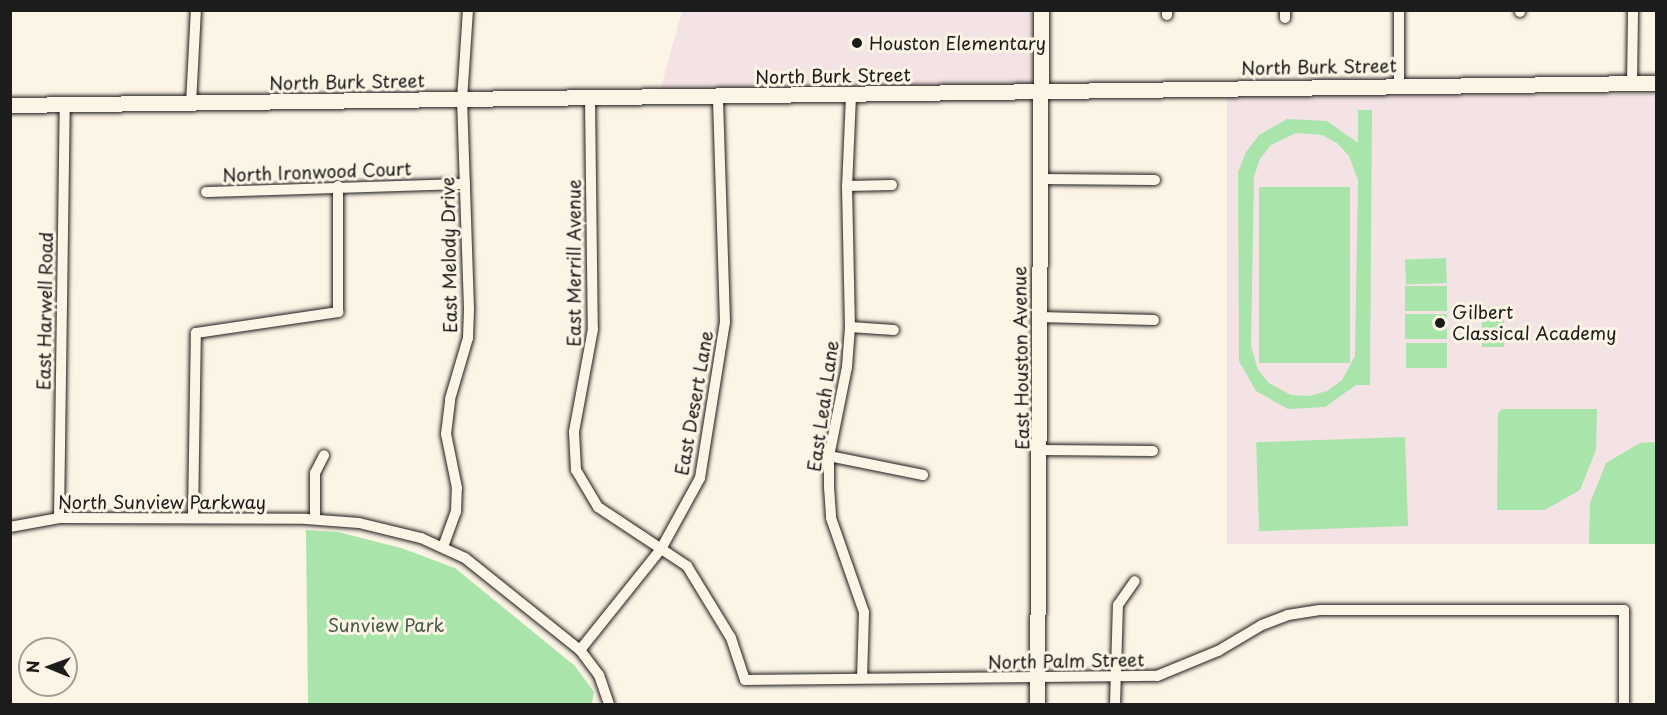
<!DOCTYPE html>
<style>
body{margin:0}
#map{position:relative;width:1667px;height:715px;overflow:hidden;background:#fcf5e5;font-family:"Playpen Sans",sans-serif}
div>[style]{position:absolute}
.built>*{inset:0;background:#f4e3e4;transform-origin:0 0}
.green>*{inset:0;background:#a9e5ab;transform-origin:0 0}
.roads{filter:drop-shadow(0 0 2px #1c1c1c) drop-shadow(0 0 2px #1c1c1c)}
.street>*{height:10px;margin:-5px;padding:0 5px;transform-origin:5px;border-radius:5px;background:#fcf5e5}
.secondary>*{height:15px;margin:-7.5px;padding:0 7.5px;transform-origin:7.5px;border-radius:7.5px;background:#fcf5e5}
.dots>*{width:16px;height:16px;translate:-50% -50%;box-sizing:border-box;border:3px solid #fcf5e5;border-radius:50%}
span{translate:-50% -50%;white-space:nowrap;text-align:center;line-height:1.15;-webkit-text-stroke:6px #fcf5e5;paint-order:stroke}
.poi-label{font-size:18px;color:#1c1c1c}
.left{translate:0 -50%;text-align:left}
.street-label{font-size:18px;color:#1c1c1c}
.park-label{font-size:18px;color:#465847}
.frame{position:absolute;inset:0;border:12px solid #1c1c1c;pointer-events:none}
.north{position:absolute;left:18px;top:637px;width:60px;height:60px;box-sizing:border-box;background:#fcf5e5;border:2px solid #a29e95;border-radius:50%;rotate:271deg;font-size:16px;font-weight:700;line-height:24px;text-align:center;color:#1c1c1c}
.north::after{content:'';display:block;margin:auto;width:21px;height:27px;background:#1c1c1c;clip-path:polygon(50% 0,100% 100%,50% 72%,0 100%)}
</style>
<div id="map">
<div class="built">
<div style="clip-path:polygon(682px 11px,1041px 11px,1040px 91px,658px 98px)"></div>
<div style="left:1656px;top:94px;width:450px;height:429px;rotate:90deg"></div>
</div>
<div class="green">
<div style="clip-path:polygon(evenodd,1358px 110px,1372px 110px,1370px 385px,1356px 385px,1325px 407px,1288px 409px,1256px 391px,1239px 361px,1238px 172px,1246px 152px,1259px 135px,1287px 119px,1327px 121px,1358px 143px,1358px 110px,1296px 133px,1322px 135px,1337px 143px,1349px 156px,1358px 180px,1355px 356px,1342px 380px,1327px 391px,1309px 396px,1291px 395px,1269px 383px,1258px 370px,1251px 346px,1254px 176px,1260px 159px,1271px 145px,1296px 133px)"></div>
<div style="left:1259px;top:187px;width:91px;height:176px"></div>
<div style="left:1446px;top:258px;width:25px;height:41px;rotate:88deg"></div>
<div style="left:1447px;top:286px;width:25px;height:42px;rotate:90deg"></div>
<div style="left:1482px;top:307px;width:22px;height:40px"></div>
<div style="left:1405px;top:314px;width:42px;height:25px"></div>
<div style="left:1406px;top:343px;width:41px;height:25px"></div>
<div style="clip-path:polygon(1502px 409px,1597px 409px,1596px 450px,1580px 490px,1545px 510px,1497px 510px,1498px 413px)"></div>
<div style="left:1405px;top:437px;width:89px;height:149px;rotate:88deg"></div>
<div style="clip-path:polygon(1656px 442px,1656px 544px,1589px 544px,1590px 503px,1606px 463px,1640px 443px)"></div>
<div style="clip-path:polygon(306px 530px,338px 532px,401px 548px,455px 568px,575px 666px,594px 692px,592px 703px,308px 704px)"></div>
</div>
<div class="roads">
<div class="street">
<div style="left:1520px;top:12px;width:2px;rotate:-90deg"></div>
<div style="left:1167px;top:15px;width:5px;rotate:-90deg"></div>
<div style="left:1285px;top:18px;width:8px;rotate:-90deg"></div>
<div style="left:1632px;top:84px;width:74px;rotate:-89.2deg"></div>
<div style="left:1399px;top:85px;width:75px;rotate:-90deg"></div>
<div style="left:851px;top:96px;width:90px;rotate:92.5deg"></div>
<div style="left:847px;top:186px;width:141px;rotate:88.8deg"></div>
<div style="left:850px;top:327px;width:40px;rotate:94.3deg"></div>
<div style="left:847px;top:367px;width:91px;rotate:101.4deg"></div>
<div style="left:829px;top:456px;width:31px;rotate:90deg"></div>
<div style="left:829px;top:487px;width:31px;rotate:86deg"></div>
<div style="left:831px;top:518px;width:100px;rotate:70.7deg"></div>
<div style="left:864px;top:612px;width:66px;rotate:91.7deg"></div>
<div style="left:590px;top:99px;width:230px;rotate:89.3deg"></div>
<div style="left:593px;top:329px;width:105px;rotate:100.5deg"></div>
<div style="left:574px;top:432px;width:38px;rotate:87deg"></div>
<div style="left:576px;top:470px;width:43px;rotate:59.3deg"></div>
<div style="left:598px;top:507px;width:107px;rotate:33.5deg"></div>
<div style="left:687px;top:566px;width:84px;rotate:58.6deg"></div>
<div style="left:731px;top:638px;width:44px;rotate:71.6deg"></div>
<div style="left:745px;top:680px;width:412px;rotate:-0.6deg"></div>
<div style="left:1157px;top:676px;width:66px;rotate:-22.3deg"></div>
<div style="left:1218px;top:651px;width:51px;rotate:-30.6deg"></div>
<div style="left:1262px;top:625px;width:28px;rotate:-21deg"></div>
<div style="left:1288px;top:615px;width:32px;rotate:-9deg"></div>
<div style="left:1320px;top:610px;width:304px"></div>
<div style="left:1624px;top:610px;width:94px;rotate:90deg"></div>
<div style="left:191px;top:104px;width:94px;rotate:-87deg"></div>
<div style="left:1040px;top:179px;width:115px;rotate:0.5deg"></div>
<div style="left:847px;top:186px;width:45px;rotate:-1.3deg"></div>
<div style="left:206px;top:192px;width:259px;rotate:-1.8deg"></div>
<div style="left:1039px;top:317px;width:115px;rotate:1.5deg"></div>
<div style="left:850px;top:327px;width:44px;rotate:3.9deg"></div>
<div style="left:1041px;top:450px;width:112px;rotate:0.5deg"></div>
<div style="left:829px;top:456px;width:96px;rotate:11.4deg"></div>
<div style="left:193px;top:517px;width:184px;rotate:-89.1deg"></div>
<div style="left:196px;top:333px;width:144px;rotate:-8.4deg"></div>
<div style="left:338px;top:312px;width:126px;rotate:-90deg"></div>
<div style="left:59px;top:518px;width:413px;rotate:-89.2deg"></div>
<div style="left:315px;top:519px;width:46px;rotate:-90deg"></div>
<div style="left:315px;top:473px;width:20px;rotate:-63deg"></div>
<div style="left:10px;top:527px;width:50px;rotate:-10.4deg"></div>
<div style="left:59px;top:518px;width:247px;rotate:0.2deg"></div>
<div style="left:306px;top:519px;width:53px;rotate:4.3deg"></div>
<div style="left:359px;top:523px;width:64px;rotate:13.6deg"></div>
<div style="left:421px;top:538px;width:48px;rotate:24.4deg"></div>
<div style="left:465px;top:558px;width:147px;rotate:38.7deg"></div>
<div style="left:580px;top:650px;width:31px;rotate:53deg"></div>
<div style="left:599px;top:675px;width:31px;rotate:71deg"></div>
<div style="left:443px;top:547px;width:37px;rotate:-70deg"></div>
<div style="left:456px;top:512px;width:24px;rotate:-88deg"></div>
<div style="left:457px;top:488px;width:55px;rotate:-101.5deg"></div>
<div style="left:446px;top:434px;width:35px;rotate:-83deg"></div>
<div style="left:450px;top:399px;width:64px;rotate:-73.6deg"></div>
<div style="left:468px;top:338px;width:29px;rotate:-88deg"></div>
<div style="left:469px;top:309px;width:209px;rotate:-91.9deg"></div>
<div style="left:462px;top:100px;width:90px;rotate:-86.2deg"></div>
<div style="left:580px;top:650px;width:129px;rotate:-51.3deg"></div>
<div style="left:661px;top:549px;width:81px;rotate:-61.2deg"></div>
<div style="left:700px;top:478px;width:158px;rotate:-80.9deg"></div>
<div style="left:725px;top:322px;width:225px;rotate:-91.8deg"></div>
<div style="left:1115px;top:704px;width:99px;rotate:-88.3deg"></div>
<div style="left:1118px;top:605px;width:29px;rotate:-55deg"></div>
</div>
<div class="secondary">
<div style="left:10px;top:105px;width:1646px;rotate:-0.77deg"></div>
<div style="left:1037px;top:704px;width:694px;rotate:-89.67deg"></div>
</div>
</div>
<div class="dots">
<div style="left:857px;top:43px;background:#1c1c1c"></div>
<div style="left:1440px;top:323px;background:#1c1c1c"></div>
</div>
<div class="poi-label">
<span class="left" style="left:869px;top:43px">Houston Elementary</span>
<span class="left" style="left:1452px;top:323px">Gilbert<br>Classical Academy</span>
</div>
<div class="street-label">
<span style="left:1319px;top:67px;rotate:-1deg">North Burk Street</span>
<span style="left:833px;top:76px;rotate:-1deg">North Burk Street</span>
<span style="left:347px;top:82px;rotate:-1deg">North Burk Street</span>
<span style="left:317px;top:172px;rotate:-2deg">North Ironwood Court</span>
<span style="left:449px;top:255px;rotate:-91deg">East Melody Drive</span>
<span style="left:574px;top:263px;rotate:-90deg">East Merrill Avenue</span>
<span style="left:45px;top:311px;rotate:-89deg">East Harwell Road</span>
<span style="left:1021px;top:358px;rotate:-91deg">East Houston Avenue</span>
<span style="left:694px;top:403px;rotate:-80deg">East Desert Lane</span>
<span style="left:823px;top:406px;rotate:-82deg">East Leah Lane</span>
<span style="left:162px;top:502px">North Sunview Parkway</span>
<span style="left:1066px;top:661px;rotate:-1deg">North Palm Street</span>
</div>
<div class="park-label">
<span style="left:386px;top:625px">Sunview Park</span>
</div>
<div class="frame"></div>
<div class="north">N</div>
</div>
